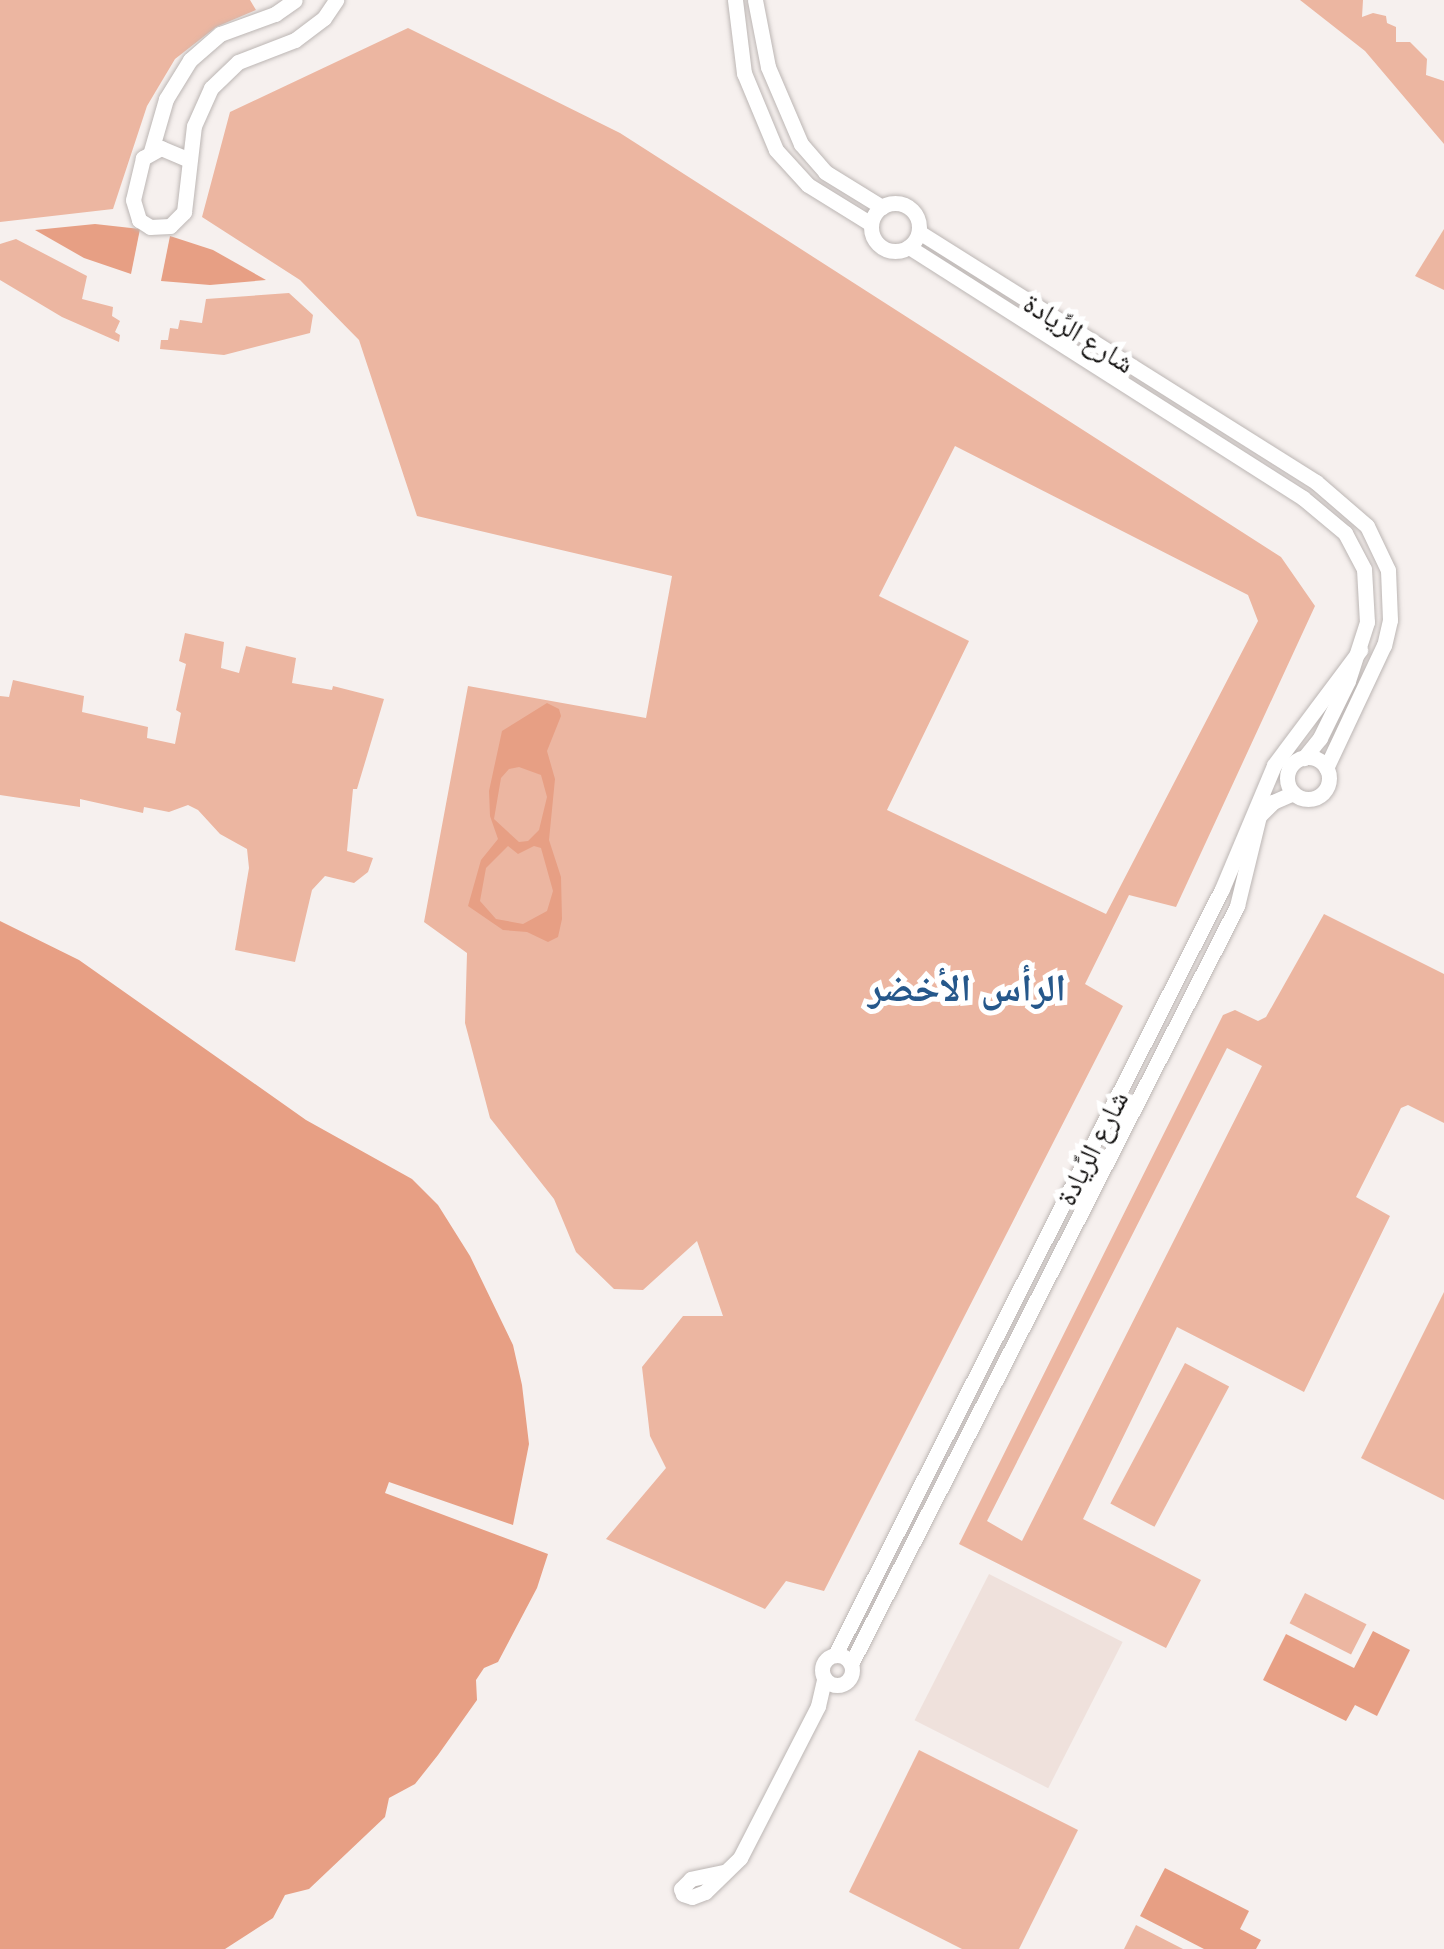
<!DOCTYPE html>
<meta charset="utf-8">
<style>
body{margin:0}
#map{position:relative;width:1444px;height:1949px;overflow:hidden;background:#f6f0ee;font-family:"Golos Text","Noto Naskh Arabic",sans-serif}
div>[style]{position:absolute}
.built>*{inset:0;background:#efe1dc;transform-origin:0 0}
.green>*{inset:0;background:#ecb6a1;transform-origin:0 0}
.water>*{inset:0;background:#e79f84}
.roads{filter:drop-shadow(0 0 2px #bcb6b4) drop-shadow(0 0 2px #bcb6b4)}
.minor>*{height:15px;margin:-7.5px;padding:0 7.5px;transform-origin:7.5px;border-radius:7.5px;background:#fff}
.minor>.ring{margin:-7.5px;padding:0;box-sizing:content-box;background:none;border:15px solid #fff;border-radius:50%}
span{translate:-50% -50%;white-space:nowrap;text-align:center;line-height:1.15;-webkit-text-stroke:10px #fff;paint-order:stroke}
.street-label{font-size:28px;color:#12100f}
.district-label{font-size:38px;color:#26588b;font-weight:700}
</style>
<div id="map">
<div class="built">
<div style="left:989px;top:1574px;width:150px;height:164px;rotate:27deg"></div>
</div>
<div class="green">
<div style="clip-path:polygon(0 0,250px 0,256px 10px,216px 27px,175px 59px,147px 106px,113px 209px,0 222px)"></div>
<div style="clip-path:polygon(1300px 0,1363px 0,1362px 17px,1373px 13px,1386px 16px,1387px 23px,1396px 27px,1396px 42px,1410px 42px,1427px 59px,1426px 75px,1444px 81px,1444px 144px,1365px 51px)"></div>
<div style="clip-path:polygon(evenodd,408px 28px,620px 133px,1281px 557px,1315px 606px,1176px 907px,1129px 895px,1085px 984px,1123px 1006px,824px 1591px,786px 1581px,765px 1609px,606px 1539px,666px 1468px,650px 1436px,642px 1367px,683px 1316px,723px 1316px,697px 1241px,643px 1290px,614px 1289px,576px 1252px,554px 1199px,490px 1118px,465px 1023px,467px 953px,424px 922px,468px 686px,646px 718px,672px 576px,417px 516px,359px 340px,300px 280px,202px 217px,230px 112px,408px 28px,955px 446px,1248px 595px,1258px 621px,1106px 914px,887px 810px,969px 641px,879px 596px,955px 446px)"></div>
<div style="clip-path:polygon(1444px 229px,1444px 290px,1415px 276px)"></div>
<div style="clip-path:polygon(16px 239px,87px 276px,82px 299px,113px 307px,112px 316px,120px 321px,115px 332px,120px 335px,119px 342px,62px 317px,0 280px,0 244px)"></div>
<div style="clip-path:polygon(289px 293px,313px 315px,310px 333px,224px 355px,160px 349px,161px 340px,168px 340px,170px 328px,178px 329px,180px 320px,202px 323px,206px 299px)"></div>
<div style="clip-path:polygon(185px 633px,224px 642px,221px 668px,239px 673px,246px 646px,296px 658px,292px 683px,332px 690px,333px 686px,384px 699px,357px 789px,353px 789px,347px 851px,373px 858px,368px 872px,354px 883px,325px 876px,312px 890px,295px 962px,235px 950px,249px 868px,247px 849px,220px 834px,198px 810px,188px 805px,169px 812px,144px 807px,143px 813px,80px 799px,80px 807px,0 795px,0 696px,9px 697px,13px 680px,84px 696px,82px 712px,148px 727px,147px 738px,175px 744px,181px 713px,176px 710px,186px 664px,179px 661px)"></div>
<div style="clip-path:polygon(evenodd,1324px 914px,1444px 974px,1444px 1123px,1408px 1105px,1401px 1108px,1356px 1197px,1390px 1216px,1304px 1392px,1177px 1327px,1083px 1519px,1201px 1580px,1166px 1648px,959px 1544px,1223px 1015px,1235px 1010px,1258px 1021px,1266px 1017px,1324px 914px,1227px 1048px,1262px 1066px,1022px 1541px,987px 1521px,1227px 1048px)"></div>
<div style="clip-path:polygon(1444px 1292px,1444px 1500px,1361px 1458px)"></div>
<div style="left:1185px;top:1363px;width:50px;height:159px;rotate:28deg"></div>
<div style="left:1305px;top:1593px;width:69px;height:34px;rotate:27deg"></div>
<div style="clip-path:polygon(919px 1750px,1078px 1830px,1019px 1949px,962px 1949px,849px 1892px)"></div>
<div style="clip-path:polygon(1136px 1925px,1183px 1949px,1124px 1949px)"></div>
</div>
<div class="water">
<div style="clip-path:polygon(95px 224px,140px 229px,131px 274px,84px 258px,35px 230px)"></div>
<div style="clip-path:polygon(170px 236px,213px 250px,266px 280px,210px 285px,161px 281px)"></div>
<div style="clip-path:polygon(evenodd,547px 703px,559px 709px,561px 716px,547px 751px,555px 779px,549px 840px,561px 877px,562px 919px,558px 937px,548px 942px,527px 932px,503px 930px,468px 906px,481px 860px,498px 839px,490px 816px,489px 791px,502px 731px,547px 703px,519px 767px,541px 775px,547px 797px,539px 830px,528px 841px,519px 842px,494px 819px,501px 778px,509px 769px,519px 767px,547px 703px,508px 846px,518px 854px,534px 846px,541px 848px,553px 891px,547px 911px,523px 924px,496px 919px,480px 901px,486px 868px,508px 846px)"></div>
<div style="clip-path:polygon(0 921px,79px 960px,306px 1120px,412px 1179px,438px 1205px,470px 1256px,513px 1345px,522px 1385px,529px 1444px,513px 1525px,389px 1482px,385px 1493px,548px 1554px,537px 1588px,498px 1662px,484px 1668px,476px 1680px,477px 1700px,438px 1755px,415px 1784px,389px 1798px,385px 1817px,309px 1889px,285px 1895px,273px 1918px,225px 1949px,0 1949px)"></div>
<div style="clip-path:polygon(1373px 1631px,1410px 1650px,1377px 1716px,1355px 1705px,1346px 1721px,1263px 1680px,1286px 1634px,1354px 1668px)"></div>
<div style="clip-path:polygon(1165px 1868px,1249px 1911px,1240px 1929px,1261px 1940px,1256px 1949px,1204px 1949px,1140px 1916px)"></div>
</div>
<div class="roads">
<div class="minor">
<div style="left:735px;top:0;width:74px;rotate:83deg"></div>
<div style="left:744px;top:73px;width:83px;rotate:67.4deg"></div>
<div style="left:776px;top:150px;width:47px;rotate:47.6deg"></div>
<div style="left:808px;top:185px;width:74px;rotate:31.8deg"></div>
<div style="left:755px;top:0;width:68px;rotate:79deg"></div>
<div style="left:768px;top:67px;width:84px;rotate:66.8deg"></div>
<div style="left:801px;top:144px;width:37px;rotate:49deg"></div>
<div style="left:825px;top:172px;width:67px;rotate:31.6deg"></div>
<div style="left:151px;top:151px;width:54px;rotate:-73.9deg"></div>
<div style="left:166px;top:99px;width:46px;rotate:-58.4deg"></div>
<div style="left:190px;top:60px;width:40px;rotate:-41deg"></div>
<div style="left:220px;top:34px;width:59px;rotate:-20deg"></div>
<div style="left:275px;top:14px;width:24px;rotate:-35deg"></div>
<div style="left:187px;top:159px;width:28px;rotate:-157deg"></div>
<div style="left:161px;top:148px;width:21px;rotate:151deg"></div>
<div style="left:143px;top:158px;width:43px;rotate:103.4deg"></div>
<div style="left:133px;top:200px;width:21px;rotate:73deg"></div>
<div style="left:139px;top:220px;width:13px;rotate:32deg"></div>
<div style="left:150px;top:227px;width:20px;rotate:-3deg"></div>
<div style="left:170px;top:226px;width:20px;rotate:-45deg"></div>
<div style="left:184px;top:212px;width:87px;rotate:-83.4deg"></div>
<div style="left:194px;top:126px;width:42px;rotate:-65.9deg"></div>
<div style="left:211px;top:88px;width:37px;rotate:-44deg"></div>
<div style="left:238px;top:62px;width:61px;rotate:-21.1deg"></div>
<div style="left:295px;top:40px;width:36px;rotate:-37deg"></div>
<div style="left:324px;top:18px;width:22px;rotate:-56deg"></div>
<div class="ring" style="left:871px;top:203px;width:33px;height:33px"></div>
<div style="left:919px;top:232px;width:469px;rotate:32.2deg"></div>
<div style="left:1316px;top:482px;width:67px;rotate:40.8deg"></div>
<div style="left:1367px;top:526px;width:49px;rotate:64.5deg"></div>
<div style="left:1388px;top:570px;width:50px;rotate:87.7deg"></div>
<div style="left:1390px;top:620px;width:26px;rotate:103deg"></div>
<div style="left:1384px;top:645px;width:136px;rotate:115.2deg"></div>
<div style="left:909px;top:247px;width:467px;rotate:32.5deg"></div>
<div style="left:1303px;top:498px;width:55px;rotate:39.8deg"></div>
<div style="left:1345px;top:533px;width:41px;rotate:62.2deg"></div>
<div style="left:1364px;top:569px;width:53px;rotate:86.8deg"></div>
<div style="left:1367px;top:622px;width:62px;rotate:107.9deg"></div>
<div style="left:1348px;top:681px;width:64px;rotate:116.2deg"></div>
<div style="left:1320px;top:738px;width:26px;rotate:129deg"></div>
<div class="ring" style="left:1287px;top:757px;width:27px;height:27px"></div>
<div class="ring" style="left:822px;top:1655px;width:15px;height:15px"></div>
<div style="left:835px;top:1655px;width:858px;rotate:-63.2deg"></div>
<div style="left:1222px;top:889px;width:134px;rotate:-67.2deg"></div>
<div style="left:1274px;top:765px;width:144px;rotate:-53.2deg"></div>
<div style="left:851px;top:1664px;width:851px;rotate:-63.01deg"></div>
<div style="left:1237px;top:906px;width:93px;rotate:-76.3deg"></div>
<div style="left:1259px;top:816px;width:20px;rotate:-45deg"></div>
<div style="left:1273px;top:802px;width:22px;rotate:-24deg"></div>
<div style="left:723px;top:1872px;width:33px;rotate:168deg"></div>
<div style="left:691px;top:1879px;width:14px;rotate:135deg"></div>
<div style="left:681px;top:1889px;width:5px;rotate:68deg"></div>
<div style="left:683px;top:1894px;width:9px;rotate:18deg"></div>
<div style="left:692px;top:1897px;width:14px;rotate:-21deg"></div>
<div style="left:705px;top:1892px;width:49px;rotate:-44.2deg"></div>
<div style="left:740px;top:1858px;width:171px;rotate:-62.8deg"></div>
<div style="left:818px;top:1706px;width:28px;rotate:-77deg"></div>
</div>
</div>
<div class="street-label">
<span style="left:1079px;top:333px;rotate:32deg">شارع الرِّيادة</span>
<span style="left:1092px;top:1148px;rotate:-63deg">شارع الرِّيادة</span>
</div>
<div class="district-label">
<span style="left:967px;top:987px">الرأس الأخضر</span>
</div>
</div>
